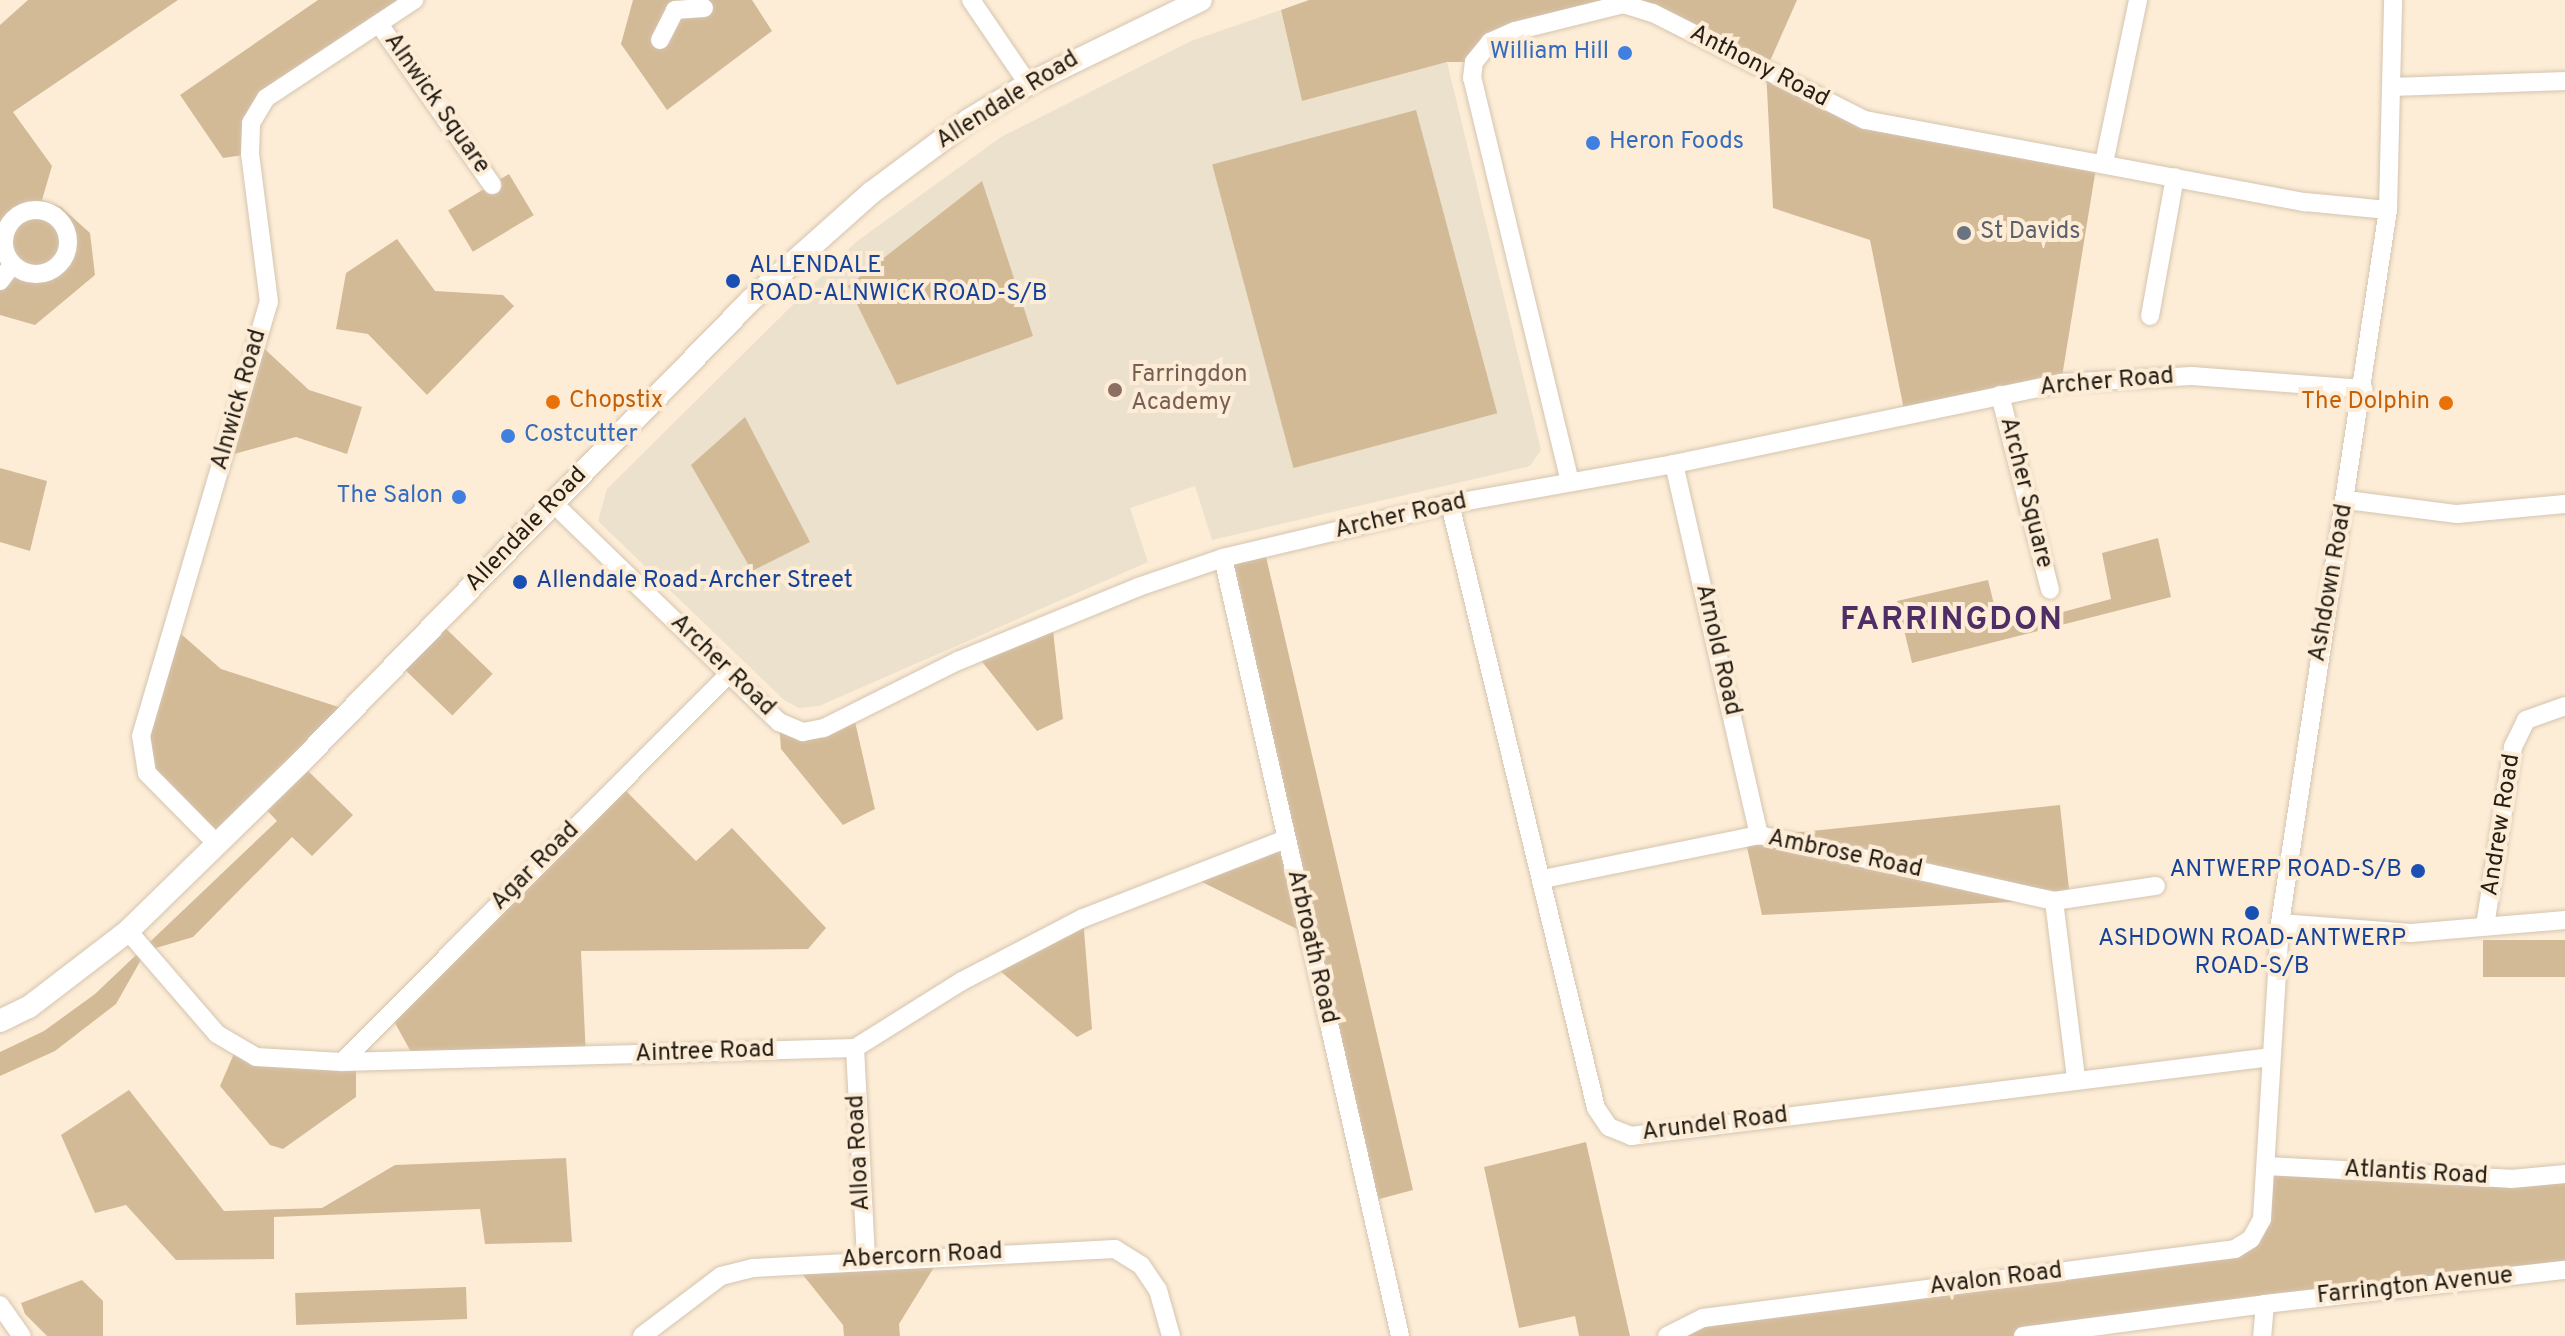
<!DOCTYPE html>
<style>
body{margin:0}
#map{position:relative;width:2565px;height:1336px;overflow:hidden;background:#fdedd7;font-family:Overpass,sans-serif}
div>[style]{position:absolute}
.education>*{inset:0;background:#ebe1cc}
.green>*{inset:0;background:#d3ba97;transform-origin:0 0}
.roads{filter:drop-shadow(0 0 2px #d5c5b0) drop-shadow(0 0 2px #d5c5b0)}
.minor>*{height:18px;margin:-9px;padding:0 9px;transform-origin:9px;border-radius:9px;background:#fff}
.minor>.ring{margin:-9px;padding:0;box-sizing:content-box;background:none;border:18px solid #fff;border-radius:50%}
.tertiary>*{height:22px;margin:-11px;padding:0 11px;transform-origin:11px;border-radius:11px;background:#fff}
.dots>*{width:22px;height:22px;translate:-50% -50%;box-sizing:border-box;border:4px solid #fdedd7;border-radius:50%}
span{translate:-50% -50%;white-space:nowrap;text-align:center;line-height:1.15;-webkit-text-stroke:8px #fdedd7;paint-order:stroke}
.shop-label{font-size:24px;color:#366cbe}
.right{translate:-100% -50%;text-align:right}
.left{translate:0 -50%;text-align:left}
.street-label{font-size:24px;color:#241e16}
.worship-label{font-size:24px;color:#5b616d}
.transit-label{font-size:24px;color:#164399}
.education-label{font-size:24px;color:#785e54}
.food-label{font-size:24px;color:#c56008}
.district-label{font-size:32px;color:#4f2e67;font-weight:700;letter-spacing:2px}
</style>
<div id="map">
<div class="education">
<div style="clip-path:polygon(1281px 10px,1302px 101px,1447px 62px,1541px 450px,1530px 466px,1212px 540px,1195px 486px,1130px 508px,1148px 562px,819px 706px,799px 708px,784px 700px,598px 521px,607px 489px,856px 242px,1001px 137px,1191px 41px)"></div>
</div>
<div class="green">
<div style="clip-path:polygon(28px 0,178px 0,13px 112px,52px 166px,42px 200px,61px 207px,90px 233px,95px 275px,35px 325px,0 315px,0 25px)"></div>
<div style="clip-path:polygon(318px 0,414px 0,266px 98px,250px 154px,223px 158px,180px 95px)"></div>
<div style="clip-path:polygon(633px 0,752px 0,772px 31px,667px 110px,621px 44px)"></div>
<div style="clip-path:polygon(1309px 0,1797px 0,1766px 70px,1865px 120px,2097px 162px,2061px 383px,1905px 415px,1870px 240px,1773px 208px,1766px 70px,1623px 4px,1515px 31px,1474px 62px,1447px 62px,1302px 101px,1281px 10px)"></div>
<div style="left:1416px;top:110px;width:314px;height:211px;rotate:75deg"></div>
<div style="left:509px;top:174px;width:48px;height:71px;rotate:59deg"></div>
<div style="clip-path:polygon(982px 181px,1033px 336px,897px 385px,848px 286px)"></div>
<div style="clip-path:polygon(397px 239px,435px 291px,503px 295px,514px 306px,427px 395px,368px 334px,336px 329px,346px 273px)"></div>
<div style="clip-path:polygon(257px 342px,309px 390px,362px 407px,347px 454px,296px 437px,223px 457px)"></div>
<div style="clip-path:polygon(745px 417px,810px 542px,752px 571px,691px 465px)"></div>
<div style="clip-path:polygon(0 468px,47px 481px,30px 551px,0 542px)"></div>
<div style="clip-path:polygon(2158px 538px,2171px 597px,1912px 663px,1897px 601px,1988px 580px,2000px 629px,2111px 599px,2102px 553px)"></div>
<div style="clip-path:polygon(1264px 548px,1413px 1190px,1368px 1202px,1307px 934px,1188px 875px,1286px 839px,1223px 558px)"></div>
<div style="left:438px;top:621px;width:76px;height:58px;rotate:44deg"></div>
<div style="clip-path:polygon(1052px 622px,1063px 719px,1037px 731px,976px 654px)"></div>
<div style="clip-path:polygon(173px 627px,221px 669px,351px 711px,300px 763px,353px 815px,312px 856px,292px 837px,193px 937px,146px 951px,116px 1004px,55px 1051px,0 1076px,0 1052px,44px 1031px,95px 994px,277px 821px,260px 803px,218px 845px,142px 760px)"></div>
<div style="clip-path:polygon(853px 713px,875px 809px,843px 825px,781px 749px,779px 722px,803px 732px)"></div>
<div style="clip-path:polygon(619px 784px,696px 861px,732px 828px,826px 928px,808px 949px,581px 951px,586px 1057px,416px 1061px,390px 1014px)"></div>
<div style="clip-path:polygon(2060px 805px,2070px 899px,1762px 915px,1745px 838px)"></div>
<div style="clip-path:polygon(1083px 918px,1092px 1029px,1077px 1037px,992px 964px)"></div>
<div style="left:2565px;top:940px;width:37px;height:82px;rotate:90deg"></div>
<div style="clip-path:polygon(236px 1049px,356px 1062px,356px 1097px,283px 1149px,270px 1145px,220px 1086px)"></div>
<div style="clip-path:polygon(129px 1090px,224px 1211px,322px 1208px,395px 1165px,566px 1158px,572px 1242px,485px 1244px,480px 1209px,274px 1217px,274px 1259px,176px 1260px,126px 1205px,95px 1213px,61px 1135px)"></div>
<div style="clip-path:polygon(1586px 1142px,1630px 1336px,1579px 1336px,1575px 1316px,1519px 1328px,1484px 1167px)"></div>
<div style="clip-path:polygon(2266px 1166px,2565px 1174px,2565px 1270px,2023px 1336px,1667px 1336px,1703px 1318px,2251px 1239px)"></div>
<div style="clip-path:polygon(941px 1256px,899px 1324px,900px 1336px,844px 1336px,843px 1325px,795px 1265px)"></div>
<div style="clip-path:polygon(82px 1280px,103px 1301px,103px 1336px,47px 1336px,25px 1314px,21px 1303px)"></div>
<div style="left:466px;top:1287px;width:32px;height:171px;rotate:88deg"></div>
</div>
<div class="roads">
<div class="minor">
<div style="left:971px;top:0;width:102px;rotate:55.8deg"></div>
<div style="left:379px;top:24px;width:197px;rotate:54.9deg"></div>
<div style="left:660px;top:40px;width:34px;rotate:-63deg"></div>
<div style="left:675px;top:10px;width:29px;rotate:-4deg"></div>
<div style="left:2393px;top:87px;width:172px;rotate:-2deg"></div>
<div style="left:2104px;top:163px;width:167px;rotate:-78.2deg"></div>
<div class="ring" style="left:4px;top:210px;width:46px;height:46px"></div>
<div style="left:0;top:281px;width:21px;rotate:-53deg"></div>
<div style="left:2150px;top:316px;width:141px;rotate:-79.8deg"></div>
<div style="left:2000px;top:395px;width:201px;rotate:75.6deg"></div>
<div style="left:1674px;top:464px;width:381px;rotate:77.1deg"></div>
<div style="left:1570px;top:482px;width:416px;rotate:-103.6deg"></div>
<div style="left:1472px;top:78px;width:16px;rotate:-83deg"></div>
<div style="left:1474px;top:62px;width:26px;rotate:-51deg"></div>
<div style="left:1490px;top:42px;width:27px;rotate:-24deg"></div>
<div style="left:1515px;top:31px;width:111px;rotate:-14deg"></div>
<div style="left:1623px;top:4px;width:31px;rotate:17deg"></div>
<div style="left:1653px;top:13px;width:237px;rotate:26.8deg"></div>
<div style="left:1865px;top:120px;width:448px;rotate:10.6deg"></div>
<div style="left:2305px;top:202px;width:83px;rotate:5.5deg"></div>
<div style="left:2347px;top:500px;width:111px;rotate:7.3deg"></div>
<div style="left:2457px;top:514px;width:108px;rotate:-5.3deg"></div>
<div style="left:553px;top:503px;width:315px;rotate:44.1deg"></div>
<div style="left:779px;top:722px;width:26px;rotate:23deg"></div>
<div style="left:803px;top:732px;width:21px;rotate:-11deg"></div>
<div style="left:824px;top:728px;width:150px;rotate:-26.6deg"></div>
<div style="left:958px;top:661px;width:195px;rotate:-22.3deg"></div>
<div style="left:1138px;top:587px;width:90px;rotate:-18.8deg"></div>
<div style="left:1223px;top:558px;width:233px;rotate:-13.4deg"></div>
<div style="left:1450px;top:504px;width:228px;rotate:-10.1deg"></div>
<div style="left:1674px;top:464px;width:395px;rotate:-11.8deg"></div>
<div style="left:2061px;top:383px;width:131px;rotate:-3.1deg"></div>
<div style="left:2192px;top:376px;width:172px;rotate:4.3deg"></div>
<div style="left:1450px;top:504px;width:621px;rotate:76.41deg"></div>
<div style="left:1596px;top:1108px;width:23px;rotate:56deg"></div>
<div style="left:1609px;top:1127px;width:24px;rotate:22deg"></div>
<div style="left:1631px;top:1136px;width:645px;rotate:-7.04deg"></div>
<div style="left:1223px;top:558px;width:798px;rotate:77.18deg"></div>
<div style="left:218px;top:845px;width:101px;rotate:-134.6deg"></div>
<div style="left:147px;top:773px;width:37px;rotate:-99deg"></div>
<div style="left:141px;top:736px;width:452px;rotate:-73.6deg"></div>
<div style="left:269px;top:302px;width:149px;rotate:-97.3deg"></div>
<div style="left:250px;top:154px;width:31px;rotate:-88deg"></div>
<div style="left:251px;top:123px;width:29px;rotate:-59deg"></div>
<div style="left:266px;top:98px;width:178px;rotate:-33.5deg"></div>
<div style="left:1543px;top:879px;width:220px;rotate:-11.5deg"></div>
<div style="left:1759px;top:835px;width:302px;rotate:12.6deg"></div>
<div style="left:2054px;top:901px;width:103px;rotate:-8.4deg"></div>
<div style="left:2054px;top:901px;width:178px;rotate:82.9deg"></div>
<div style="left:2280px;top:923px;width:131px;rotate:4.4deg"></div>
<div style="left:2411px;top:933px;width:155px;rotate:-4.8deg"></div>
<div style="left:2485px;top:926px;width:181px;rotate:-81.1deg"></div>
<div style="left:2513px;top:747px;width:30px;rotate:-64deg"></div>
<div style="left:2526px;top:720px;width:41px;rotate:-19.7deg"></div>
<div style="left:128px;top:931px;width:136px;rotate:49.2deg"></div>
<div style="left:217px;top:1034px;width:45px;rotate:30.5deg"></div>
<div style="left:256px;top:1057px;width:86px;rotate:3.3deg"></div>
<div style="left:342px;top:1062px;width:513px;rotate:-1.56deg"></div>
<div style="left:855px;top:1048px;width:126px;rotate:-32.1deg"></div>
<div style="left:962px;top:981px;width:136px;rotate:-27.5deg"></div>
<div style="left:1083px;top:918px;width:218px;rotate:-21.3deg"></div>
<div style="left:855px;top:1048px;width:211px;rotate:87deg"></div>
<div style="left:342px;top:1062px;width:549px;rotate:-45.07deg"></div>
<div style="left:2266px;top:1166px;width:245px;rotate:3deg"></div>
<div style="left:2511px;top:1179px;width:54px;rotate:-5.3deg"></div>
<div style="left:2265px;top:1304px;width:302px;rotate:-6.5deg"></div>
<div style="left:0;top:1305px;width:38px;rotate:55deg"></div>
<div style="left:642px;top:1336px;width:99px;rotate:-37.2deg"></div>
<div style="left:721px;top:1276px;width:33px;rotate:-14deg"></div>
<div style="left:753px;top:1268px;width:362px;rotate:-3deg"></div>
<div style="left:1115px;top:1249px;width:31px;rotate:32deg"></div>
<div style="left:1141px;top:1265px;width:30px;rotate:56deg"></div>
<div style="left:1158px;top:1290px;width:48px;rotate:74.2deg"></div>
<div style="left:1667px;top:1336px;width:40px;rotate:-26.6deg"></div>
<div style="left:1703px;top:1318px;width:536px;rotate:-7.39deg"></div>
<div style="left:2235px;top:1249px;width:19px;rotate:-32deg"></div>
<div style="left:2251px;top:1239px;width:23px;rotate:-61deg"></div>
<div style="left:2262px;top:1219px;width:297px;rotate:-86.5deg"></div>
<div style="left:2280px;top:923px;width:721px;rotate:-81.39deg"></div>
<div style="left:2388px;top:210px;width:210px;rotate:-88.6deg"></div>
<div style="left:2023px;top:1336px;width:244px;rotate:-7.5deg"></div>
<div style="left:2265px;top:1304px;width:32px;rotate:95deg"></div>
</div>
<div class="tertiary">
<div style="left:0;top:1021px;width:32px;rotate:-26deg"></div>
<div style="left:29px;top:1007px;width:125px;rotate:-37.5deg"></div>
<div style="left:128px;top:931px;width:240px;rotate:-44.3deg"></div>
<div style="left:300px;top:763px;width:646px;rotate:-45.75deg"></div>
<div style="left:751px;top:300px;width:161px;rotate:-41.7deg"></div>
<div style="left:871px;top:193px;width:122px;rotate:-36.7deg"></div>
<div style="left:969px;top:120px;width:69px;rotate:-31.4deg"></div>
<div style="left:1028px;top:84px;width:192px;rotate:-25.9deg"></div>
</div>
</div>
<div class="dots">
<div style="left:1625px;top:53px;background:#3f7fe0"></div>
<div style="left:1593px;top:143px;background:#3f7fe0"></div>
<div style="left:1964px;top:233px;background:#6b7280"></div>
<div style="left:733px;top:281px;background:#1a4fb4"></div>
<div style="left:1115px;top:390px;background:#8d6e63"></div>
<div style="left:553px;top:402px;background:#e8710a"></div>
<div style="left:2446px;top:403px;background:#e8710a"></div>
<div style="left:508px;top:436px;background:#3f7fe0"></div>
<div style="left:459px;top:497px;background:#3f7fe0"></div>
<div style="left:520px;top:582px;background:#1a4fb4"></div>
<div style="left:2418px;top:871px;background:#1a4fb4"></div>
<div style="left:2252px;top:913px;background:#1a4fb4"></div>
</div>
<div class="shop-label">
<span class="right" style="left:1609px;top:53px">William Hill</span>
<span class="left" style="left:1609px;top:143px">Heron Foods</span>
<span class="left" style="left:524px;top:436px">Costcutter</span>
<span class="right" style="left:443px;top:497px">The Salon</span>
</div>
<div class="street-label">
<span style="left:1759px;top:67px;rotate:27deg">Anthony Road</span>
<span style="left:1008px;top:101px;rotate:-32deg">Allendale Road</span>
<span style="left:436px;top:104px;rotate:55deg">Alnwick Square</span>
<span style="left:2107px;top:383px;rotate:-5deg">Archer Road</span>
<span style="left:240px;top:400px;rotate:-74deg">Alnwick Road</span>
<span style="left:2025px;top:493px;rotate:76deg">Archer Square</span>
<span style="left:1401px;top:517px;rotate:-13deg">Archer Road</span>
<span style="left:527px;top:530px;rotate:-46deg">Allendale Road</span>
<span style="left:2332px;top:583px;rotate:-80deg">Ashdown Road</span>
<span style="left:1717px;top:650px;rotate:77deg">Arnold Road</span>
<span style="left:722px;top:666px;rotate:44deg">Archer Road</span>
<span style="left:2502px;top:825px;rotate:-81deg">Andrew Road</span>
<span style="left:1845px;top:855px;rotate:12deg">Ambrose Road</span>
<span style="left:536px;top:867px;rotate:-45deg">Agar Road</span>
<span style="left:1311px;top:947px;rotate:77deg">Arbroath Road</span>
<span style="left:705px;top:1053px;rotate:-2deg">Aintree Road</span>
<span style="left:1715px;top:1125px;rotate:-7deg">Arundel Road</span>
<span style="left:860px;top:1153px;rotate:-93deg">Alloa Road</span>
<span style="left:2416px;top:1174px;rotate:3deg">Atlantis Road</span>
<span style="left:922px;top:1257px;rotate:-3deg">Abercorn Road</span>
<span style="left:1996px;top:1280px;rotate:-7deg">Avalon Road</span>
<span style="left:2415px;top:1287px;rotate:-6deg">Farrington Avenue</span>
</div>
<div class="worship-label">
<span class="left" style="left:1980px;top:233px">St Davids</span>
</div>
<div class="transit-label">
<span class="left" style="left:749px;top:281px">ALLENDALE<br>ROAD-ALNWICK ROAD-S/B</span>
<span class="left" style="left:536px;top:582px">Allendale Road-Archer Street</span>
<span class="right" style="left:2402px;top:871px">ANTWERP ROAD-S/B</span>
<span style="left:2252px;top:954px">ASHDOWN ROAD-ANTWERP<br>ROAD-S/B</span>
</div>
<div class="education-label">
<span class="left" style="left:1131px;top:390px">Farringdon<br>Academy</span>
</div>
<div class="food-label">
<span class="left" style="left:569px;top:402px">Chopstix</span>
<span class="right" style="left:2430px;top:403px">The Dolphin</span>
</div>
<div class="district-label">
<span style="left:1952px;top:621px">FARRINGDON</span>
</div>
</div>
